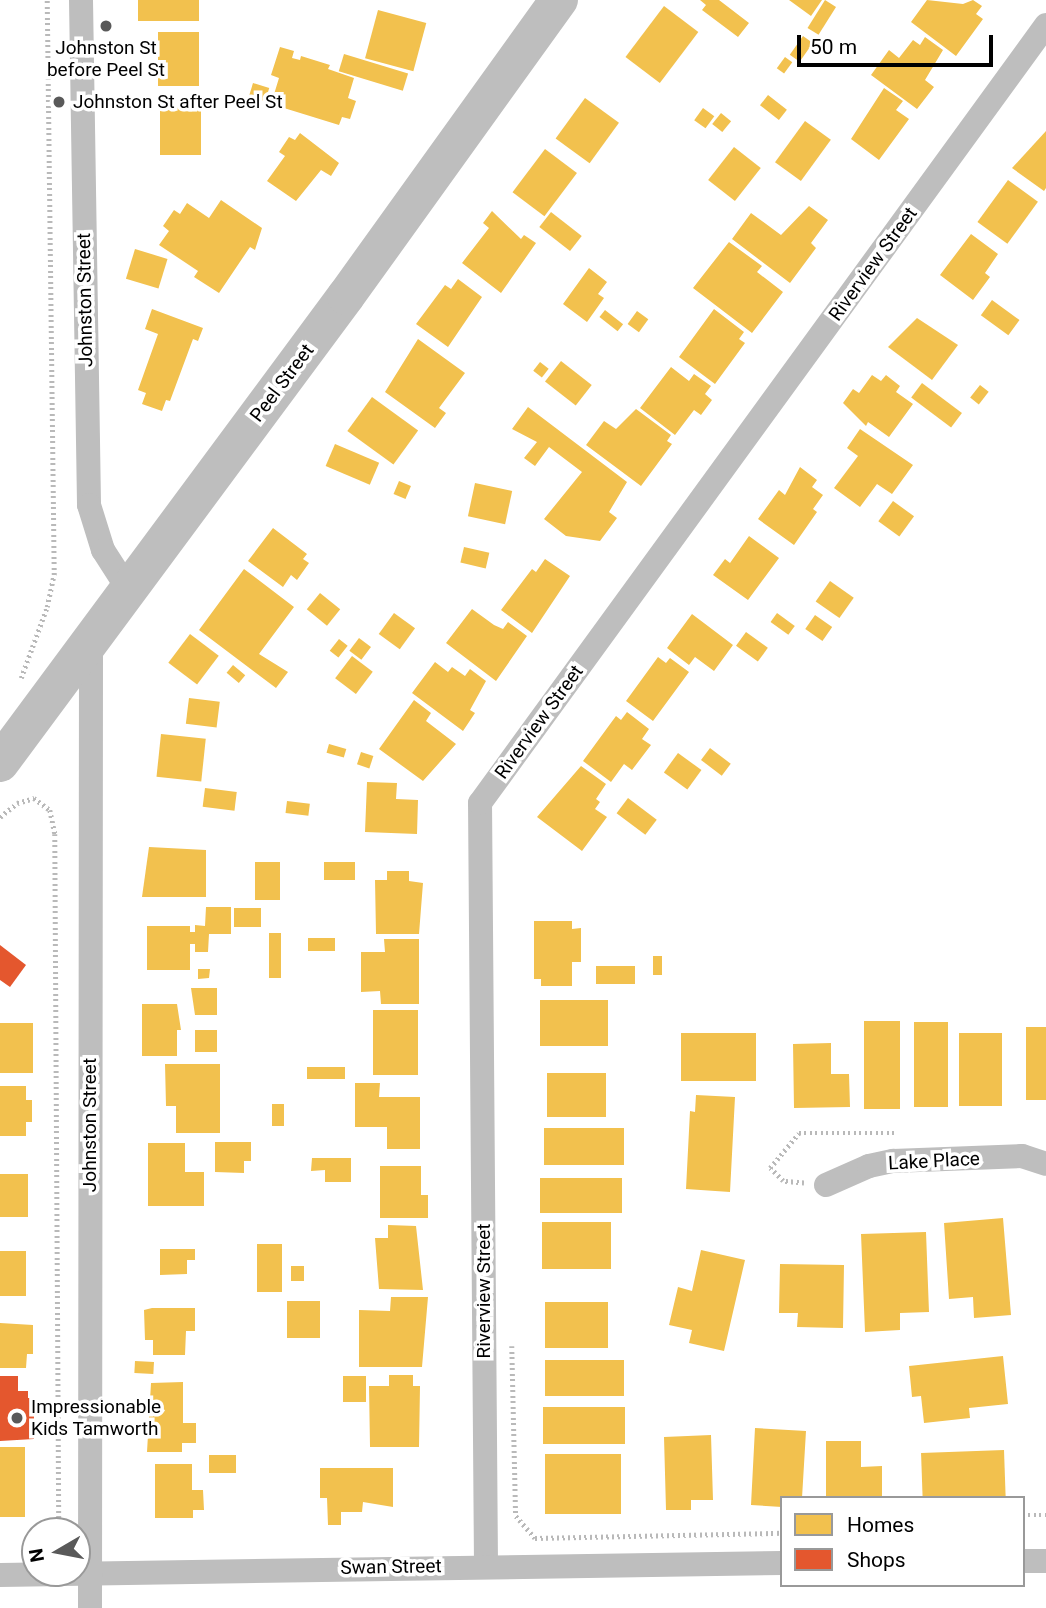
<!DOCTYPE html>
<style>
body{margin:0}
#map{position:relative;width:1046px;height:1608px;overflow:hidden;background:#fff;font-family:Roboto,sans-serif}
div>[style]{position:absolute}
.homes>*{inset:0;background:#f2c14e;transform-origin:0 0}
.shops>*{inset:0;background:#e4572e}
.path>*{height:4.5px;margin-top:-2.25px;transform-origin:0;background:repeating-linear-gradient(90deg,#b9b9b9 0 2px,transparent 0 5.5px)}
.minor>*{height:24px;margin:-12px;padding:0 12px;transform-origin:12px;border-radius:12px;background:#bebebe}
.primary>*{height:38px;margin:-19px;padding:0 19px;transform-origin:19px;border-radius:19px;background:#bebebe}
.dots>*{width:19px;height:19px;translate:-50% -50%;box-sizing:border-box;border:4px solid #fff;border-radius:50%}
span{translate:-50% -50%;white-space:nowrap;text-align:center;line-height:1.15;-webkit-text-stroke:7px #fff;paint-order:stroke}
.poi-label{font-size:19px;color:#000}
.left{translate:0 -50%;text-align:left}
.street-label{font-size:19px;color:#000}
.legend{position:absolute;left:780px;top:1496px;width:245px;height:91px;box-sizing:border-box;background:#fff;border:2px solid #999;margin:0;padding:9px 12px;list-style:none;font-size:21px;color:#000}
.legend li{display:flex;align-items:center;gap:14px;height:35px}
.legend b{width:35px;border:2px solid #999}
.north{position:absolute;left:21px;top:1517px;width:70px;height:70px;box-sizing:border-box;background:#fff;border:2px solid #999;border-radius:50%;rotate:260deg;font-size:19px;font-weight:700;line-height:28px;text-align:center;color:#000}
.north::after{content:'';display:block;margin:auto;width:24px;height:32px;background:#595959;clip-path:polygon(50% 0,100% 100%,50% 72%,0 100%)}
.scale{position:absolute;left:797px;top:35px;width:196px;height:32px;box-sizing:border-box;border:4px solid #000;border-top:0;padding-left:9px;font-size:21px;line-height:24px;white-space:nowrap;color:#000;-webkit-text-stroke:5px #fff;paint-order:stroke}
</style>
<div id="map">
<div class="homes">
<div style="left:138px;top:0;width:61px;height:21px"></div>
<div style="clip-path:polygon(700px 0,719px 0,749px 23px,738px 37px,702px 10px,706px 5px)"></div>
<div style="clip-path:polygon(789px 0,822px 0,811px 16px)"></div>
<div style="left:825px;top:0;width:13px;height:33px;rotate:32deg"></div>
<div style="clip-path:polygon(927px 0,963px 4px,973px 0,982px 6px,976px 14px,983px 19px,956px 56px,911px 22px)"></div>
<div style="left:664px;top:6px;width:43px;height:64px;rotate:37deg"></div>
<div style="left:378px;top:10px;width:50px;height:50px;rotate:15deg"></div>
<div style="left:158px;top:32px;width:41px;height:54px"></div>
<div style="left:803px;top:36px;width:12px;height:23px;rotate:35deg"></div>
<div style="clip-path:polygon(925px 37px,943px 50px,925px 80px,934px 87px,917px 109px,871px 75px,889px 50px,899px 58px,913px 40px,920px 45px)"></div>
<div style="clip-path:polygon(280px 47px,294px 51px,292px 58px,300px 60px,301px 56px,330px 65px,328px 69px,354px 78px,348px 98px,356px 101px,350px 119px,342px 117px,339px 125px,271px 104px,279px 78px,271px 75px)"></div>
<div style="left:344px;top:54px;width:67px;height:18px;rotate:17deg"></div>
<div style="left:785px;top:57px;width:9px;height:14px;rotate:36deg"></div>
<div style="left:253px;top:83px;width:17px;height:14px;rotate:17deg"></div>
<div style="clip-path:polygon(884px 88px,903px 101px,896px 110px,909px 119px,879px 160px,851px 139px)"></div>
<div style="left:768px;top:95px;width:24px;height:13px;rotate:38deg"></div>
<div style="left:585px;top:98px;width:42px;height:50px;rotate:36deg"></div>
<div style="left:201px;top:101px;width:54px;height:41px;rotate:90deg"></div>
<div style="left:703px;top:108px;width:14px;height:15px;rotate:36deg"></div>
<div style="left:721px;top:113px;width:13px;height:14px;rotate:39deg"></div>
<div style="left:805px;top:121px;width:32px;height:51px;rotate:36deg"></div>
<div style="clip-path:polygon(1046px 131px,1046px 188px,1044px 191px,1012px 168px)"></div>
<div style="clip-path:polygon(300px 133px,339px 163px,331px 176px,321px 170px,296px 201px,267px 181px,285px 156px,279px 152px,289px 137px,295px 140px)"></div>
<div style="left:734px;top:147px;width:34px;height:42px;rotate:38deg"></div>
<div style="left:545px;top:149px;width:40px;height:54px;rotate:37deg"></div>
<div style="left:1008px;top:180px;width:37px;height:52px;rotate:36deg"></div>
<div style="clip-path:polygon(221px 200px,262px 228px,255px 250px,250px 247px,219px 293px,194px 277px,198px 271px,159px 245px,169px 231px,163px 226px,174px 210px,180px 214px,187px 203px,209px 218px)"></div>
<div style="clip-path:polygon(809px 206px,828px 220px,811px 243px,816px 248px,790px 283px,732px 239px,751px 213px,781px 235px)"></div>
<div style="clip-path:polygon(492px 211px,521px 239px,524px 235px,536px 243px,501px 293px,462px 263px,489px 228px,483px 223px)"></div>
<div style="left:551px;top:212px;width:39px;height:19px;rotate:38deg"></div>
<div style="clip-path:polygon(971px 234px,998px 254px,985px 273px,990px 277px,973px 300px,940px 275px)"></div>
<div style="clip-path:polygon(729px 242px,762px 266px,757px 272px,783px 292px,752px 333px,693px 288px)"></div>
<div style="left:135px;top:249px;width:34px;height:31px;rotate:17deg"></div>
<div style="clip-path:polygon(589px 268px,607px 282px,598px 294px,604px 298px,587px 322px,563px 304px)"></div>
<div style="clip-path:polygon(458px 279px,482px 297px,448px 347px,416px 324px,445px 285px,451px 289px)"></div>
<div style="left:992px;top:300px;width:34px;height:19px;rotate:36deg"></div>
<div style="clip-path:polygon(152px 309px,203px 328px,198px 341px,193px 339px,170px 401px,166px 400px,162px 411px,142px 404px,146px 393px,138px 390px,158px 334px,145px 329px)"></div>
<div style="clip-path:polygon(714px 309px,744px 332px,739px 339px,745px 343px,715px 384px,679px 357px)"></div>
<div style="left:605px;top:310px;width:23px;height:9px;rotate:38deg"></div>
<div style="left:637px;top:311px;width:14px;height:16px;rotate:36deg"></div>
<div style="clip-path:polygon(917px 318px,958px 345px,932px 380px,888px 347px)"></div>
<div style="clip-path:polygon(418px 339px,465px 373px,439px 408px,446px 413px,435px 428px,385px 392px)"></div>
<div style="left:561px;top:361px;width:39px;height:26px;rotate:38deg"></div>
<div style="left:540px;top:362px;width:11px;height:11px;rotate:38deg"></div>
<div style="clip-path:polygon(671px 367px,689px 381px,694px 374px,711px 386px,705px 394px,712px 400px,701px 415px,694px 410px,675px 435px,640px 408px)"></div>
<div style="clip-path:polygon(872px 375px,881px 381px,886px 375px,900px 386px,896px 392px,913px 404px,889px 437px,868px 422px,866px 426px,843px 403px,853px 389px,859px 393px)"></div>
<div style="left:922px;top:383px;width:50px;height:18px;rotate:37deg"></div>
<div style="left:980px;top:385px;width:11px;height:16px;rotate:38deg"></div>
<div style="left:372px;top:397px;width:57px;height:42px;rotate:36deg"></div>
<div style="clip-path:polygon(528px 407px,627px 482px,609px 512px,617px 518px,600px 541px,566px 536px,544px 519px,582px 472px,549px 447px,535px 466px,524px 458px,537px 442px,512px 429px)"></div>
<div style="clip-path:polygon(636px 409px,671px 435px,667px 441px,672px 444px,641px 486px,586px 445px,604px 421px,616px 429px)"></div>
<div style="clip-path:polygon(860px 429px,913px 465px,892px 494px,877px 484px,860px 507px,834px 488px,858px 456px,847px 448px)"></div>
<div style="left:335px;top:444px;width:48px;height:24px;rotate:23deg"></div>
<div style="clip-path:polygon(800px 467px,817px 480px,812px 487px,823px 495px,813px 509px,817px 512px,794px 545px,758px 519px,779px 490px,785px 495px)"></div>
<div style="left:399px;top:481px;width:13px;height:14px;rotate:23deg"></div>
<div style="left:475px;top:483px;width:38px;height:34px;rotate:12deg"></div>
<div style="left:893px;top:501px;width:26px;height:25px;rotate:36deg"></div>
<div style="clip-path:polygon(273px 528px,307px 554px,303px 559px,309px 563px,297px 580px,291px 575px,283px 587px,248px 561px)"></div>
<div style="clip-path:polygon(749px 536px,779px 558px,748px 600px,713px 575px,725px 559px,730px 563px)"></div>
<div style="left:464px;top:547px;width:26px;height:16px;rotate:13deg"></div>
<div style="clip-path:polygon(545px 559px,570px 576px,532px 633px,501px 610px,532px 569px,536px 572px)"></div>
<div style="clip-path:polygon(244px 569px,294px 607px,259px 654px,288px 672px,276px 688px,199px 630px)"></div>
<div style="left:830px;top:581px;width:29px;height:25px;rotate:35deg"></div>
<div style="left:320px;top:593px;width:26px;height:21px;rotate:39deg"></div>
<div style="clip-path:polygon(472px 609px,494px 625px,503px 629px,508px 622px,527px 636px,496px 681px,446px 643px)"></div>
<div style="left:394px;top:613px;width:26px;height:26px;rotate:36deg"></div>
<div style="left:777px;top:613px;width:22px;height:11px;rotate:36deg"></div>
<div style="clip-path:polygon(692px 614px,733px 645px,714px 671px,695px 657px,689px 665px,667px 648px)"></div>
<div style="left:815px;top:615px;width:21px;height:17px;rotate:35deg"></div>
<div style="left:746px;top:632px;width:27px;height:17px;rotate:36deg"></div>
<div style="left:190px;top:634px;width:36px;height:36px;rotate:37deg"></div>
<div style="left:359px;top:638px;width:15px;height:16px;rotate:37deg"></div>
<div style="left:339px;top:639px;width:11px;height:15px;rotate:38deg"></div>
<div style="left:352px;top:656px;width:26px;height:28px;rotate:37deg"></div>
<div style="clip-path:polygon(658px 657px,666px 663px,670px 658px,689px 672px,653px 721px,626px 701px)"></div>
<div style="clip-path:polygon(435px 662px,448px 672px,452px 667px,465px 676px,470px 669px,486px 681px,470px 710px,475px 713px,463px 731px,412px 693px)"></div>
<div style="left:233px;top:665px;width:16px;height:10px;rotate:40deg"></div>
<div style="left:189px;top:698px;width:31px;height:26px;rotate:7deg"></div>
<div style="clip-path:polygon(414px 700px,431px 713px,426px 721px,456px 744px,423px 781px,379px 749px)"></div>
<div style="clip-path:polygon(627px 712px,649px 729px,642px 739px,651px 745px,632px 770px,624px 764px,611px 782px,583px 761px,616px 716px,621px 720px)"></div>
<div style="left:161px;top:734px;width:45px;height:43px;rotate:6deg"></div>
<div style="left:329px;top:744px;width:18px;height:9px;rotate:16deg"></div>
<div style="left:710px;top:748px;width:26px;height:15px;rotate:37deg"></div>
<div style="left:361px;top:752px;width:13px;height:13px;rotate:18deg"></div>
<div style="left:678px;top:753px;width:29px;height:24px;rotate:36deg"></div>
<div style="clip-path:polygon(581px 766px,606px 784px,596px 799px,600px 802px,595px 809px,607px 817px,582px 851px,537px 817px)"></div>
<div style="clip-path:polygon(367px 782px,397px 783px,396px 799px,418px 800px,417px 834px,365px 832px)"></div>
<div style="left:205px;top:788px;width:32px;height:19px;rotate:7deg"></div>
<div style="left:628px;top:798px;width:36px;height:19px;rotate:37deg"></div>
<div style="left:287px;top:801px;width:23px;height:12px;rotate:7deg"></div>
<div style="clip-path:polygon(149px 847px,206px 850px,206px 897px,142px 897px)"></div>
<div style="left:255px;top:862px;width:25px;height:38px"></div>
<div style="left:355px;top:862px;width:18px;height:31px;rotate:90deg"></div>
<div style="clip-path:polygon(387px 871px,409px 871px,409px 881px,423px 883px,419px 934px,376px 934px,375px 880px,387px 880px)"></div>
<div style="clip-path:polygon(206px 907px,231px 907px,231px 934px,209px 934px,208px 952px,195px 952px,195px 944px,190px 944px,190px 970px,147px 970px,147px 926px,190px 926px,190px 932px,195px 932px,195px 925px,205px 926px)"></div>
<div style="left:234px;top:908px;width:27px;height:19px"></div>
<div style="clip-path:polygon(534px 921px,572px 921px,572px 929px,581px 928px,581px 962px,572px 962px,572px 986px,541px 986px,541px 979px,534px 979px)"></div>
<div style="left:269px;top:933px;width:12px;height:45px"></div>
<div style="left:335px;top:938px;width:13px;height:27px;rotate:90deg"></div>
<div style="clip-path:polygon(384px 939px,419px 939px,419px 1004px,381px 1004px,380px 991px,361px 992px,361px 952px,385px 952px)"></div>
<div style="left:653px;top:956px;width:9px;height:19px"></div>
<div style="left:596px;top:966px;width:39px;height:18px"></div>
<div style="clip-path:polygon(198px 969px,210px 969px,209px 978px,198px 979px)"></div>
<div style="clip-path:polygon(191px 988px,217px 988px,217px 1015px,195px 1015px)"></div>
<div style="left:540px;top:1000px;width:68px;height:46px"></div>
<div style="clip-path:polygon(142px 1004px,177px 1004px,181px 1030px,177px 1030px,177px 1056px,142px 1056px)"></div>
<div style="left:373px;top:1010px;width:45px;height:65px"></div>
<div style="left:864px;top:1021px;width:36px;height:88px"></div>
<div style="left:914px;top:1022px;width:34px;height:85px"></div>
<div style="left:0;top:1023px;width:33px;height:50px"></div>
<div style="left:1026px;top:1027px;width:20px;height:73px"></div>
<div style="left:195px;top:1030px;width:22px;height:22px"></div>
<div style="left:681px;top:1033px;width:75px;height:48px"></div>
<div style="left:959px;top:1033px;width:43px;height:73px"></div>
<div style="clip-path:polygon(831px 1043px,831px 1074px,849px 1074px,850px 1107px,794px 1108px,793px 1044px)"></div>
<div style="clip-path:polygon(165px 1064px,220px 1064px,220px 1133px,176px 1133px,176px 1106px,166px 1106px)"></div>
<div style="left:307px;top:1067px;width:38px;height:12px"></div>
<div style="left:547px;top:1073px;width:59px;height:44px"></div>
<div style="clip-path:polygon(355px 1083px,380px 1083px,379px 1097px,420px 1097px,420px 1149px,387px 1149px,387px 1127px,355px 1127px)"></div>
<div style="clip-path:polygon(0 1086px,26px 1086px,26px 1100px,32px 1100px,32px 1122px,26px 1122px,26px 1136px,0 1136px)"></div>
<div style="clip-path:polygon(696px 1095px,735px 1097px,730px 1192px,686px 1189px,690px 1111px,695px 1112px)"></div>
<div style="left:272px;top:1104px;width:12px;height:22px"></div>
<div style="left:544px;top:1128px;width:80px;height:37px"></div>
<div style="clip-path:polygon(215px 1142px,251px 1142px,251px 1161px,244px 1161px,244px 1173px,215px 1172px)"></div>
<div style="clip-path:polygon(148px 1143px,185px 1143px,185px 1172px,204px 1172px,204px 1206px,148px 1206px)"></div>
<div style="clip-path:polygon(312px 1158px,351px 1158px,351px 1182px,325px 1182px,325px 1170px,311px 1171px)"></div>
<div style="clip-path:polygon(380px 1166px,421px 1166px,421px 1195px,428px 1195px,428px 1218px,380px 1218px)"></div>
<div style="left:0;top:1174px;width:28px;height:43px"></div>
<div style="left:540px;top:1178px;width:82px;height:35px"></div>
<div style="clip-path:polygon(1003px 1218px,1011px 1315px,974px 1318px,973px 1297px,949px 1299px,944px 1223px)"></div>
<div style="left:542px;top:1222px;width:69px;height:47px"></div>
<div style="clip-path:polygon(388px 1225px,416px 1226px,423px 1290px,379px 1289px,375px 1238px,388px 1238px)"></div>
<div style="clip-path:polygon(926px 1232px,929px 1312px,900px 1313px,900px 1330px,865px 1332px,861px 1234px)"></div>
<div style="left:257px;top:1244px;width:25px;height:48px"></div>
<div style="clip-path:polygon(160px 1249px,195px 1249px,195px 1260px,187px 1260px,187px 1274px,160px 1275px)"></div>
<div style="clip-path:polygon(701px 1250px,745px 1260px,724px 1351px,689px 1343px,692px 1330px,669px 1325px,678px 1287px,692px 1291px)"></div>
<div style="left:0;top:1251px;width:26px;height:45px"></div>
<div style="clip-path:polygon(780px 1264px,844px 1265px,843px 1328px,797px 1327px,798px 1313px,779px 1313px)"></div>
<div style="left:291px;top:1266px;width:13px;height:15px"></div>
<div style="clip-path:polygon(391px 1297px,428px 1297px,422px 1367px,359px 1367px,359px 1310px,390px 1311px)"></div>
<div style="left:287px;top:1301px;width:33px;height:37px"></div>
<div style="left:545px;top:1302px;width:63px;height:46px"></div>
<div style="clip-path:polygon(152px 1308px,195px 1308px,195px 1331px,186px 1331px,185px 1355px,153px 1355px,153px 1340px,145px 1340px,144px 1310px)"></div>
<div style="clip-path:polygon(0 1323px,33px 1325px,33px 1354px,27px 1354px,26px 1368px,0 1368px)"></div>
<div style="clip-path:polygon(1003px 1356px,1008px 1404px,969px 1408px,970px 1418px,924px 1423px,921px 1396px,912px 1397px,909px 1366px)"></div>
<div style="left:545px;top:1360px;width:79px;height:36px"></div>
<div style="left:135px;top:1361px;width:19px;height:12px;rotate:3deg"></div>
<div style="clip-path:polygon(389px 1375px,413px 1375px,413px 1386px,420px 1386px,419px 1447px,370px 1447px,369px 1386px,389px 1386px)"></div>
<div style="left:343px;top:1376px;width:23px;height:26px"></div>
<div style="clip-path:polygon(183px 1382px,183px 1423px,196px 1423px,196px 1443px,182px 1443px,182px 1452px,147px 1452px,151px 1383px)"></div>
<div style="left:625px;top:1407px;width:37px;height:82px;rotate:90deg"></div>
<div style="clip-path:polygon(755px 1428px,806px 1431px,802px 1498px,782px 1498px,782px 1507px,751px 1505px)"></div>
<div style="clip-path:polygon(711px 1435px,713px 1500px,691px 1500px,691px 1510px,666px 1510px,664px 1437px)"></div>
<div style="clip-path:polygon(826px 1441px,861px 1441px,861px 1467px,882px 1466px,882px 1498px,826px 1498px)"></div>
<div style="left:0;top:1447px;width:25px;height:70px"></div>
<div style="left:1004px;top:1450px;width:48px;height:83px;rotate:88deg"></div>
<div style="left:545px;top:1454px;width:76px;height:60px"></div>
<div style="left:209px;top:1455px;width:27px;height:18px"></div>
<div style="clip-path:polygon(155px 1464px,192px 1464px,192px 1490px,203px 1490px,204px 1510px,193px 1510px,193px 1518px,155px 1518px)"></div>
<div style="clip-path:polygon(320px 1468px,393px 1468px,393px 1507px,363px 1502px,362px 1512px,341px 1512px,341px 1525px,328px 1525px,327px 1498px,320px 1498px)"></div>
</div>
<div class="shops">
<div style="clip-path:polygon(0 945px,26px 965px,10px 987px,0 980px)"></div>
<div style="clip-path:polygon(0 1376px,18px 1376px,18px 1391px,28px 1391px,28px 1398px,34px 1398px,34px 1439px,0 1441px)"></div>
</div>
<div class="path">
<div style="left:21px;top:678px;width:76px;rotate:-69.9deg"></div>
<div style="left:47px;top:607px;width:33px;rotate:-78deg"></div>
<div style="left:54px;top:575px;width:575px;rotate:-90.7deg"></div>
<div style="left:0;top:817px;width:22px;rotate:-39deg"></div>
<div style="left:17px;top:803px;width:18px;rotate:-16deg"></div>
<div style="left:34px;top:798px;width:20px;rotate:37deg"></div>
<div style="left:50px;top:810px;width:25px;rotate:78deg"></div>
<div style="left:55px;top:834px;width:697px;rotate:89.67deg"></div>
<div style="left:804px;top:1183px;width:21px;rotate:-175deg"></div>
<div style="left:783px;top:1181px;width:18px;rotate:-135deg"></div>
<div style="left:770px;top:1168px;width:45px;rotate:-50.4deg"></div>
<div style="left:799px;top:1133px;width:95px"></div>
<div style="left:512px;top:1346px;width:170px;rotate:88.7deg"></div>
<div style="left:516px;top:1516px;width:29px;rotate:49deg"></div>
<div style="left:535px;top:1538px;width:247px;rotate:-1.2deg"></div>
<div style="left:1023px;top:1515px;width:23px"></div>
</div>
<div class="minor">
<div style="left:81px;top:0;width:505px;rotate:89.09deg"></div>
<div style="left:89px;top:505px;width:47px;rotate:72.7deg"></div>
<div style="left:103px;top:550px;width:46px;rotate:57.3deg"></div>
<div style="left:826px;top:1185px;width:47px;rotate:-23.8deg"></div>
<div style="left:869px;top:1166px;width:25px;rotate:-12deg"></div>
<div style="left:893px;top:1161px;width:129px;rotate:-2.2deg"></div>
<div style="left:1022px;top:1156px;width:25px;rotate:18deg"></div>
<div style="left:1023px;top:1561px;width:23px"></div>
<div style="left:486px;top:1565px;width:762px;rotate:-90.45deg"></div>
<div style="left:480px;top:803px;width:962px;rotate:-53.96deg"></div>
<div style="left:0;top:1575px;width:782px;rotate:-0.88deg"></div>
<div style="left:90px;top:1608px;width:966px;rotate:-89.94deg"></div>
</div>
<div class="primary">
<div style="left:0;top:763px;width:581px;rotate:-53.47deg"></div>
<div style="left:346px;top:296px;width:365px;rotate:-54.3deg"></div>
</div>
<div class="dots">
<div style="left:106px;top:26px;background:#595959"></div>
<div style="left:59px;top:102px;background:#595959"></div>
<div style="left:17px;top:1418px;background:#595959"></div>
</div>
<div class="poi-label">
<span style="left:106px;top:59px">Johnston St<br>before Peel St</span>
<span class="left" style="left:73px;top:102px">Johnston St after Peel St</span>
<span class="left" style="left:31px;top:1418px">Impressionable<br>Kids Tamworth</span>
</div>
<div class="street-label">
<span style="left:873px;top:264px;rotate:-54deg">Riverview Street</span>
<span style="left:85px;top:300px;rotate:-91deg">Johnston Street</span>
<span style="left:282px;top:383px;rotate:-53deg">Peel Street</span>
<span style="left:539px;top:722px;rotate:-54deg">Riverview Street</span>
<span style="left:90px;top:1125px;rotate:-90deg">Johnston Street</span>
<span style="left:934px;top:1161px;rotate:-3deg">Lake Place</span>
<span style="left:484px;top:1291px;rotate:-90deg">Riverview Street</span>
<span style="left:391px;top:1567px;rotate:-1deg">Swan Street</span>
</div>
<ul class="legend">
<li><b style="height:19px;background:#f2c14e"></b>Homes</li>
<li><b style="height:19px;background:#e4572e"></b>Shops</li>
</ul>
<div class="north">N</div>
<div class="scale">50 m</div>
</div>
